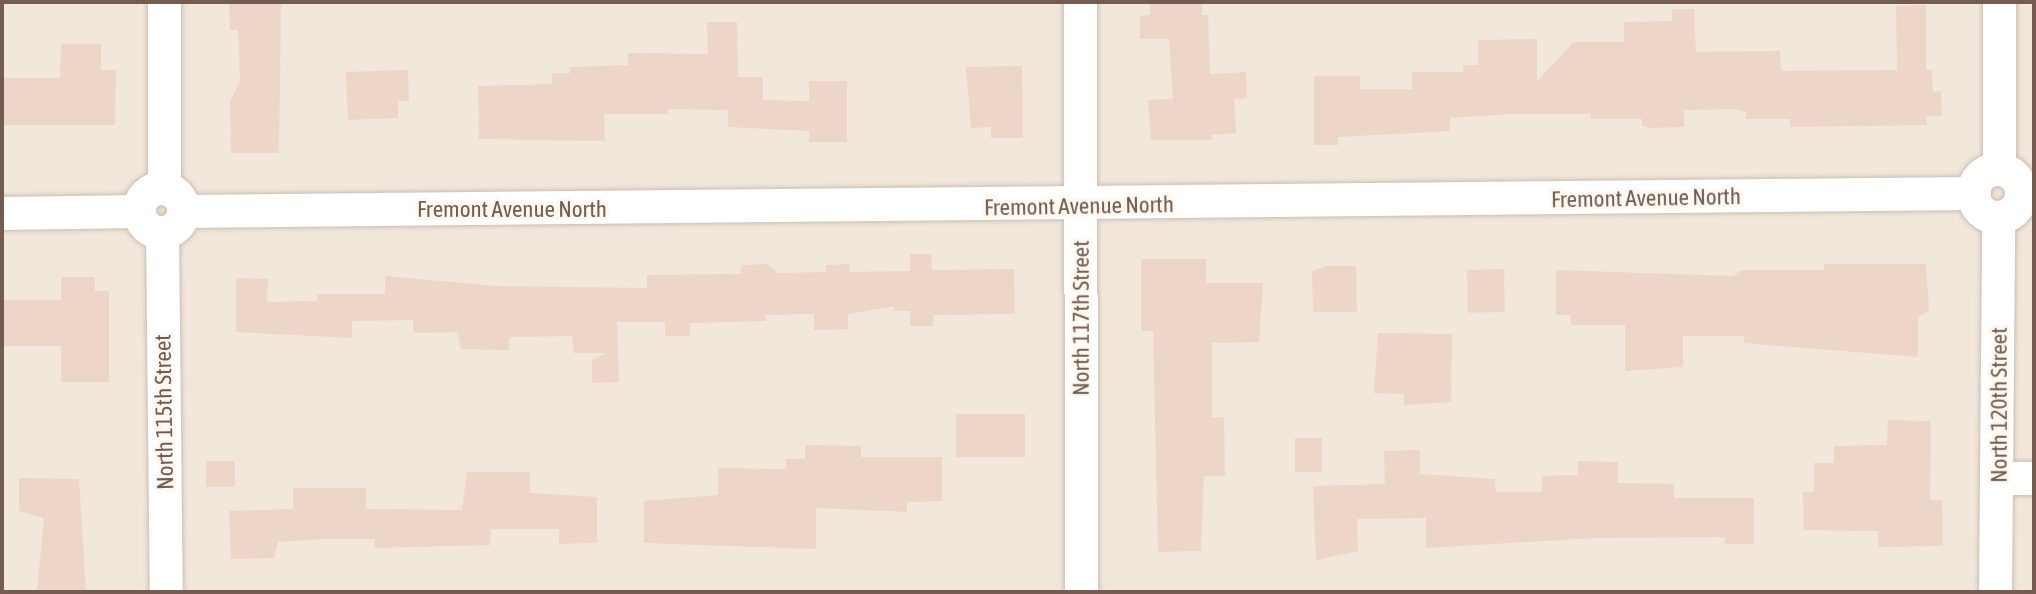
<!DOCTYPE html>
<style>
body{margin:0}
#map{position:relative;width:2036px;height:594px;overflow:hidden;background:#fbf5ec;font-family:"Asap Condensed",sans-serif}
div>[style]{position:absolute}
.residential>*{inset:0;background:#f2e7db;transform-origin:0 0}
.building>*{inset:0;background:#edd5c7;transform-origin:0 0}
.roads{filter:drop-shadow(0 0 2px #ccbdb3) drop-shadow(0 0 2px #ccbdb3)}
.minor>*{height:33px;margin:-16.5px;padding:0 16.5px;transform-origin:16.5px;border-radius:16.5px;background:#fff}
.minor>.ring{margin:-16.5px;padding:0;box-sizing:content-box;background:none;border:33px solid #fff;border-radius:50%}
span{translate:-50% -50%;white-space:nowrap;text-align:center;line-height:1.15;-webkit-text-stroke:7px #fdf9f2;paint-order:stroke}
.street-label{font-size:23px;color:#745c51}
.frame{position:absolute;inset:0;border:4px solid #745c51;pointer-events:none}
</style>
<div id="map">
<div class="residential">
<div style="left:2px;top:2px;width:2032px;height:590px"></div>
</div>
<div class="building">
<div style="clip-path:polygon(229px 2px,281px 2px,279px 153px,231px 153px,230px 101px,240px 82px,238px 30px,230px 30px)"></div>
<div style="clip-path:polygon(1150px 2px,1202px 2px,1202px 15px,1208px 15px,1210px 74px,1246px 72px,1247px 98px,1234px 99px,1236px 133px,1212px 135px,1212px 140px,1151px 140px,1148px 100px,1173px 99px,1169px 39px,1140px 39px,1140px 16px,1150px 15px)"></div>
<div style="clip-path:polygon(1926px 5px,1926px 70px,1932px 70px,1933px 92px,1941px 91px,1942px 116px,1927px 116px,1927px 125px,1790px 127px,1790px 119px,1746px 119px,1746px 112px,1734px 109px,1684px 110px,1684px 127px,1652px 128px,1642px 126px,1642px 119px,1591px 119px,1591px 114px,1510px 114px,1450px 118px,1450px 131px,1338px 137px,1338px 145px,1314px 145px,1314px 76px,1360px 76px,1360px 89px,1412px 89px,1412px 72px,1463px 72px,1463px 65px,1478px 65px,1478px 40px,1537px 39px,1537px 81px,1574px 42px,1624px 42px,1624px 22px,1672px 21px,1672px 9px,1694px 9px,1696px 52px,1780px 51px,1781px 71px,1897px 70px,1896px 6px)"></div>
<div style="clip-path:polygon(707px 22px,737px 22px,738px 77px,763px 77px,763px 100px,809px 101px,809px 81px,847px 81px,847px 142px,809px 142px,809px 131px,728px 127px,728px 110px,668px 109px,668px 114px,604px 114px,605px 141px,479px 139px,478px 86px,552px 84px,552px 73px,570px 73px,570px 67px,628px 65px,628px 53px,708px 54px)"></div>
<div style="clip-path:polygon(61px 44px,101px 44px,101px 70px,116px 70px,115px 125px,2px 125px,2px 78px,60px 78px)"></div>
<div style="clip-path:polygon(1022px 66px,1023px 138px,991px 138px,991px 127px,971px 128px,966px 67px)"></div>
<div style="clip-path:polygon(408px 70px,409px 101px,398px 101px,398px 118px,348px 120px,346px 72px)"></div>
<div style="clip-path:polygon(910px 254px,931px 254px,932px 270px,1014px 269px,1015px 314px,933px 315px,933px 326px,910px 326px,910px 311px,894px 311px,894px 306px,848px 314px,848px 329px,814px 330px,814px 314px,765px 315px,766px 321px,690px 323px,690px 336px,665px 336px,665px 322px,617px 322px,619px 382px,592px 383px,592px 360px,606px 353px,574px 353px,572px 336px,509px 337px,509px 350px,461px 349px,457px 332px,413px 333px,413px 320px,352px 321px,352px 338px,236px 332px,236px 278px,268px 279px,267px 302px,317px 301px,317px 294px,385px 294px,385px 276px,495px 286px,647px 288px,647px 275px,741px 274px,741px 265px,767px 264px,778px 273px,826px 272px,826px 265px,849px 264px,850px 272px,910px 271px)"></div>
<div style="clip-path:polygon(1141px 259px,1206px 259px,1206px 283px,1263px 283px,1259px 342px,1212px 343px,1212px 417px,1224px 417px,1225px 476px,1204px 476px,1201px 551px,1158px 552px,1153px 331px,1141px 331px)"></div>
<div style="clip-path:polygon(1824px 264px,1926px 264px,1929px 310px,1918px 317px,1918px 357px,1744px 343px,1744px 336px,1683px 336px,1683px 367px,1625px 371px,1625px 325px,1571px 325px,1571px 315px,1556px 315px,1556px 270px,1733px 276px,1742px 270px,1824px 270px)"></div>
<div style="clip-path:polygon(1327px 266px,1356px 266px,1357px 312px,1313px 312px,1312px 271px)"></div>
<div style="left:1504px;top:269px;width:43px;height:37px;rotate:89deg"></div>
<div style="clip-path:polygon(61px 277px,95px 277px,95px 291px,109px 291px,109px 382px,61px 382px,61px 346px,2px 346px,2px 300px,61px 300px)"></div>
<div style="clip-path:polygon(1378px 333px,1452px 334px,1451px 402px,1404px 405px,1404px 394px,1374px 393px)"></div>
<div style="left:956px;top:414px;width:69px;height:43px"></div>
<div style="clip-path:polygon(1888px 420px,1931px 421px,1930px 500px,1942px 500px,1943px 546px,1878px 547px,1878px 531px,1804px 530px,1803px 492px,1814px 492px,1814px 463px,1834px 463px,1834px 446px,1887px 445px)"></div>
<div style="left:1295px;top:438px;width:27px;height:34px"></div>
<div style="clip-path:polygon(805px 445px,861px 446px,861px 457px,942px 457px,942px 501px,907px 502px,907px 512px,816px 508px,816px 549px,644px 543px,644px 501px,718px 495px,718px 468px,786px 469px,786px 459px,805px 459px)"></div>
<div style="clip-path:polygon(1420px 450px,1420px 474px,1495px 479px,1496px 492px,1542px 492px,1542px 476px,1578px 475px,1578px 461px,1618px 462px,1618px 483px,1674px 484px,1674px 498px,1754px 498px,1754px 544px,1725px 544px,1725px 537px,1596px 538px,1426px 548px,1426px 518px,1357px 519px,1358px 551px,1316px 560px,1313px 486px,1385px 484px,1384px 451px)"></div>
<div style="left:206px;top:461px;width:29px;height:26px"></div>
<div style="clip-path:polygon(467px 472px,530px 472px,530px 493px,597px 497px,597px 543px,559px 544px,559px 529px,491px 529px,490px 545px,375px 548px,375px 539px,321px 539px,278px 542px,274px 558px,231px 559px,229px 511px,293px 509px,293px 488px,366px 488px,366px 509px,462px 510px)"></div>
<div style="clip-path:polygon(19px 478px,79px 479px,86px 592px,37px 592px,44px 518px,19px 511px)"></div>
</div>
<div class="roads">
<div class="minor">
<div style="left:1080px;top:2px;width:590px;rotate:89.9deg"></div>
<div style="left:1999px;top:169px;width:167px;rotate:-90deg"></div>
<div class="ring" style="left:1973px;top:169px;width:15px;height:15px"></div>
<div class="ring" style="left:139px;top:188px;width:11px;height:11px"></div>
<div style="left:164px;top:188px;width:186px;rotate:-90deg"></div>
<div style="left:184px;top:211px;width:1790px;rotate:-0.58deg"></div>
<div style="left:2px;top:213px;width:137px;rotate:-0.8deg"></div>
<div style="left:162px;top:232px;width:360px;rotate:89.4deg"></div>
<div style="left:1999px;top:478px;width:35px"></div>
<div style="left:1995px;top:592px;width:375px;rotate:-89.5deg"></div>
</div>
</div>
<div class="street-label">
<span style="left:1646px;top:198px;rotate:-1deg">Fremont Avenue North</span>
<span style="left:1079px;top:206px;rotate:-1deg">Fremont Avenue North</span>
<span style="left:512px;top:209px">Fremont Avenue North</span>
<span style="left:1081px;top:318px;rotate:-90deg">North 117th Street</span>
<span style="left:1999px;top:405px;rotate:-90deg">North 120th Street</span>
<span style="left:164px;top:412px;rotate:-91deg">North 115th Street</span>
</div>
<div class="frame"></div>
</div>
